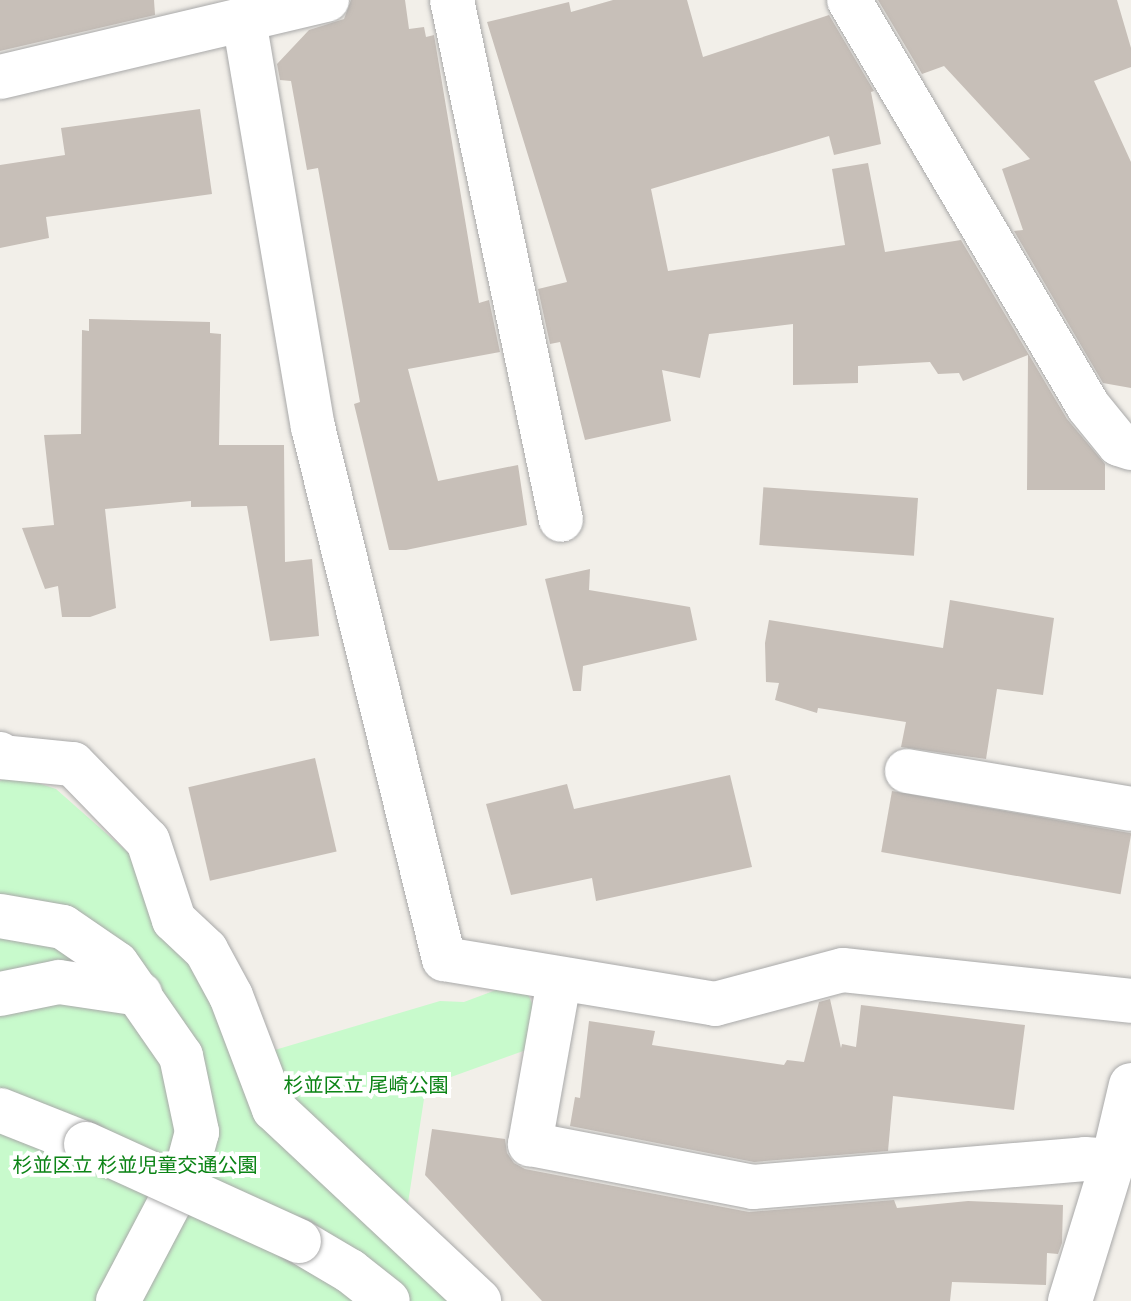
<!DOCTYPE html>
<meta charset="utf-8">
<style>
body{margin:0}
#map{position:relative;width:1131px;height:1301px;overflow:hidden;background:#f2efe9;font-family:"Varela Round","Noto Sans JP",sans-serif}
div>[style]{position:absolute}
.park>*{inset:0;background:#c8facc}
.building>*{inset:0;background:#c7bfb8;transform-origin:0 0}
.roads{filter:drop-shadow(0 0 2px #a9a9a9) drop-shadow(0 0 2px #a9a9a9)}
.minor>*{height:44px;margin:-22px;padding:0 22px;transform-origin:22px;border-radius:22px;background:#fff}
.bridges{filter:drop-shadow(0 0 2px #a9a9a9) drop-shadow(0 0 2px #a9a9a9)}
.minor-bridge>*{height:44px;margin:-22px;padding:0 22px;transform-origin:22px;border-radius:22px;background:#fff}
span{translate:-50% -50%;white-space:nowrap;text-align:center;line-height:1.15;-webkit-text-stroke:8px #fff;paint-order:stroke}
.park-label{font-size:20px;color:#0c8416}
</style>
<div id="map">
<div class="park">
<div style="clip-path:polygon(11px 774px,56px 789px,142px 865px,204px 974px,265px 1129px,449px 1301px,0 1301px,0 781px)"></div>
<div style="clip-path:polygon(496px 990px,528px 994px,534px 1008px,526px 1050px,426px 1086px,408px 1203px,289px 1101px,268px 1052px,440px 1001px,464px 1002px)"></div>
</div>
<div class="building">
<div style="clip-path:polygon(0 0,154px 0,155px 15px,0 51px)"></div>
<div style="clip-path:polygon(351px 0,405px 0,409px 29px,424px 27px,426px 37px,434px 35px,479px 303px,489px 300px,500px 352px,408px 369px,438px 481px,518px 465px,527px 525px,406px 550px,389px 550px,354px 404px,360px 402px,318px 168px,307px 170px,291px 81px,280px 80px,277px 64px,309px 30px,344px 19px)"></div>
<div style="clip-path:polygon(613px 0,687px 0,703px 57px,829px 15px,874px 91px,871px 92px,881px 144px,834px 155px,829px 136px,651px 189px,668px 271px,845px 245px,832px 169px,868px 163px,885px 252px,961px 240px,1067px 419px,1105px 464px,1105px 490px,1027px 490px,1028px 355px,963px 381px,959px 373px,938px 374px,930px 362px,858px 366px,858px 383px,793px 385px,793px 324px,709px 334px,700px 378px,662px 370px,671px 421px,585px 440px,560px 342px,550px 344px,538px 289px,567px 282px,487px 22px,569px 2px,571px 12px)"></div>
<div style="clip-path:polygon(878px 0,1117px 0,1131px 48px,1131px 67px,1094px 81px,1131px 162px,1131px 388px,1103px 383px,1014px 231px,1023px 230px,1002px 169px,1030px 159px,944px 66px,922px 74px)"></div>
<div style="clip-path:polygon(200px 109px,212px 194px,46px 217px,49px 238px,0 248px,0 165px,65px 155px,61px 128px)"></div>
<div style="clip-path:polygon(89px 319px,210px 322px,210px 333px,221px 334px,219px 445px,284px 445px,285px 562px,312px 559px,319px 636px,270px 641px,247px 506px,191px 507px,191px 501px,105px 509px,116px 608px,90px 617px,62px 617px,58px 586px,45px 589px,22px 528px,54px 525px,44px 435px,81px 434px,82px 330px,89px 331px)"></div>
<div style="left:918px;top:498px;width:58px;height:155px;rotate:94deg"></div>
<div style="clip-path:polygon(590px 569px,589px 590px,690px 607px,697px 640px,583px 666px,581px 691px,573px 691px,545px 579px)"></div>
<div style="clip-path:polygon(950px 600px,1054px 618px,1043px 695px,997px 689px,986px 759px,901px 747px,906px 722px,818px 708px,817px 713px,775px 700px,779px 683px,766px 682px,765px 643px,769px 620px,943px 648px)"></div>
<div style="left:315px;top:758px;width:96px;height:130px;rotate:77deg"></div>
<div style="clip-path:polygon(730px 775px,752px 867px,596px 901px,592px 878px,511px 895px,486px 804px,567px 784px,574px 809px)"></div>
<div style="left:892px;top:791px;width:243px;height:62px;rotate:10deg"></div>
<div style="clip-path:polygon(830px 999px,841px 1048px,842px 1044px,856px 1047px,861px 1005px,1025px 1025px,1014px 1110px,893px 1096px,888px 1151px,754px 1162px,570px 1126px,575px 1097px,580px 1098px,589px 1021px,655px 1031px,652px 1045px,784px 1065px,787px 1060px,804px 1062px,819px 1002px)"></div>
<div style="clip-path:polygon(432px 1129px,505px 1139px,507px 1153px,514px 1163px,525px 1169px,749px 1212px,894px 1200px,897px 1208px,968px 1201px,1063px 1205px,1062px 1243px,1058px 1254px,1047px 1253px,1046px 1285px,952px 1282px,950px 1301px,542px 1301px,425px 1175px)"></div>
</div>
<div class="roads">
<div class="minor">
<div style="left:452px;top:0;width:531px;rotate:78.16deg"></div>
<div style="left:849px;top:0;width:471px;rotate:59.5deg"></div>
<div style="left:1088px;top:406px;width:49px;rotate:50.8deg"></div>
<div style="left:1119px;top:444px;width:13px;rotate:18deg"></div>
<div style="left:244px;top:20px;width:413px;rotate:80.4deg"></div>
<div style="left:313px;top:427px;width:548px;rotate:76.17deg"></div>
<div style="left:444px;top:959px;width:275px;rotate:9.4deg"></div>
<div style="left:715px;top:1004px;width:132px;rotate:-14.9deg"></div>
<div style="left:843px;top:970px;width:290px;rotate:6.1deg"></div>
<div style="left:0;top:77px;width:336px;rotate:-13.3deg"></div>
<div style="left:0;top:754px;width:3px;rotate:72deg"></div>
<div style="left:1px;top:757px;width:72px;rotate:5.6deg"></div>
<div style="left:73px;top:764px;width:107px;rotate:45.8deg"></div>
<div style="left:148px;top:841px;width:83px;rotate:71.8deg"></div>
<div style="left:174px;top:920px;width:44px;rotate:43.2deg"></div>
<div style="left:206px;top:950px;width:52px;rotate:61.5deg"></div>
<div style="left:231px;top:996px;width:121px;rotate:69.2deg"></div>
<div style="left:274px;top:1109px;width:281px;rotate:43.1deg"></div>
<div style="left:907px;top:771px;width:227px;rotate:9.6deg"></div>
<div style="left:0;top:916px;width:64px;rotate:9.9deg"></div>
<div style="left:63px;top:927px;width:65px;rotate:34.4deg"></div>
<div style="left:117px;top:964px;width:112px;rotate:55.2deg"></div>
<div style="left:181px;top:1056px;width:78px;rotate:78.1deg"></div>
<div style="left:197px;top:1132px;width:39px;rotate:105deg"></div>
<div style="left:187px;top:1170px;width:148px;rotate:117.8deg"></div>
<div style="left:559px;top:981px;width:166px;rotate:100.1deg"></div>
<div style="left:530px;top:1144px;width:227px;rotate:10.9deg"></div>
<div style="left:753px;top:1187px;width:333px;rotate:-4.8deg"></div>
<div style="left:1085px;top:1159px;width:28px;rotate:4deg"></div>
<div style="left:0;top:994px;width:60px;rotate:-11.5deg"></div>
<div style="left:59px;top:982px;width:82px;rotate:8.4deg"></div>
<div style="left:0;top:1110px;width:92px;rotate:21.6deg"></div>
<div style="left:299px;top:1241px;width:59px;rotate:30.5deg"></div>
<div style="left:350px;top:1271px;width:48px;rotate:38.3deg"></div>
<div style="left:1070px;top:1301px;width:146px;rotate:-72.9deg"></div>
<div style="left:1113px;top:1161px;width:78px;rotate:-76.7deg"></div>
</div>
</div>
<div class="bridges">
<div class="minor-bridge">
<div style="left:86px;top:1144px;width:234px;rotate:24.5deg"></div>
</div>
</div>
<div class="park-label">
<span style="left:366px;top:1086px">杉並区立 尾崎公園</span>
<span style="left:135px;top:1166px">杉並区立 杉並児童交通公園</span>
</div>
</div>
